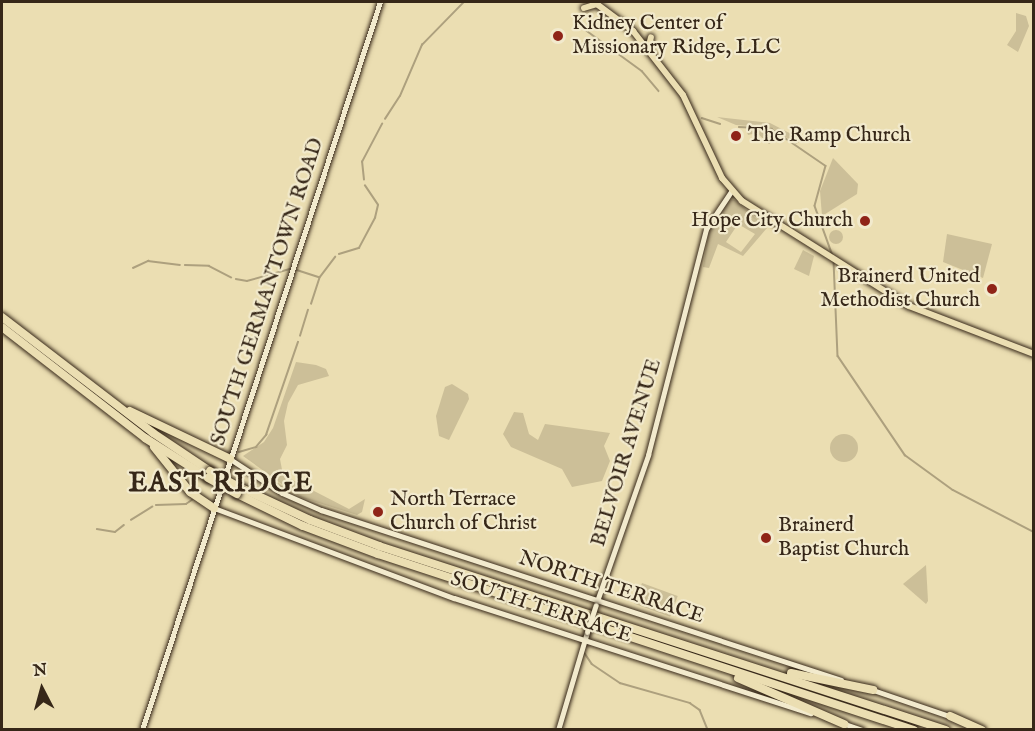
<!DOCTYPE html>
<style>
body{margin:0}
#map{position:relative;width:1035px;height:731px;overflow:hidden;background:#ebdeb2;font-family:"IM FELL English",serif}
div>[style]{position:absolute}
.green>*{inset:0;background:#ccbf98;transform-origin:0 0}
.round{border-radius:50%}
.stream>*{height:1.5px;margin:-0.75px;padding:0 0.75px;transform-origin:0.75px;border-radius:0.75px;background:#ada07e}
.roads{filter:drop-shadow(0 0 2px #362718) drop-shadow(0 0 2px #362718)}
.secondary>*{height:5px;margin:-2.5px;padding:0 2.5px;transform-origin:2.5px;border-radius:2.5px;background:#f2eacd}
.primary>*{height:6px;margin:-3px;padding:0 3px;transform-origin:3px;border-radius:3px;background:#ebdeb2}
.highway>*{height:8px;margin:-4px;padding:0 4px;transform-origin:4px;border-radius:4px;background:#ebdeb2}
.bridges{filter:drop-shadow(0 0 2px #362718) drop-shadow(0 0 2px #362718)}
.secondary-bridge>*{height:5px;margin:-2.5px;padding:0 2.5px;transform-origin:2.5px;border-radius:2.5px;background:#f2eacd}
.highway-bridge>*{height:8px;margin:-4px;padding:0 4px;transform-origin:4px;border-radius:4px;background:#ebdeb2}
.dots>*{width:16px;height:16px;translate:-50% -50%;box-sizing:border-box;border:3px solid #f2eacd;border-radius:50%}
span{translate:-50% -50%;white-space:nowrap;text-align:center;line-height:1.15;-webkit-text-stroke:4.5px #f2eacd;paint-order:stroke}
.poi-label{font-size:21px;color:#362718}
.left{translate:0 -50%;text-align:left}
.right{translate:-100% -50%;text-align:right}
.street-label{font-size:21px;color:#362718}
.district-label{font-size:27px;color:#362718;font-weight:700;letter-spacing:1.5px}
.frame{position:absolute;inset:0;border:3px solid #362718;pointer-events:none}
.north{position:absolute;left:12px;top:659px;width:60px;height:60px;-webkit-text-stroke:4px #f2eacd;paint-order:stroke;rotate:354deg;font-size:16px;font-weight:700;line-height:24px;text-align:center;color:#362718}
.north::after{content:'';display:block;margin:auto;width:21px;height:27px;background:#362718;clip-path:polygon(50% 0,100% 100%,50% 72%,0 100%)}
</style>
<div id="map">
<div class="green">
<div style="clip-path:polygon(1016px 13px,1026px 16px,1029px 26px,1018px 52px,1007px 45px,1016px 31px)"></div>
<div style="clip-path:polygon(717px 117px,770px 123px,803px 140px,796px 144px,772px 128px,736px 125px)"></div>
<div style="clip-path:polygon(746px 129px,771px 130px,782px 137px,769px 144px,757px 133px,748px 135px)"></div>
<div style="clip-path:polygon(833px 158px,858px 184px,857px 194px,822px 216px,820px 191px)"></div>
<div style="clip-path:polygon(evenodd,728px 199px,735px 200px,767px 228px,743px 256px,718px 244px,709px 268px,703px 267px,709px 230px,728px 199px,738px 224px,755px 234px,741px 252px,726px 242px,738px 224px)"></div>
<div class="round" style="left:829px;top:230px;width:14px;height:14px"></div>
<div style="clip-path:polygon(947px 234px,992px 244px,983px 278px,943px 262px)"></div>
<div style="clip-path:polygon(803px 250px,814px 256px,809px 276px,794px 269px)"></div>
<div style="clip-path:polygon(296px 362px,316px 365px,326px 369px,329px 376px,298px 385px,288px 403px,284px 421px,287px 445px,280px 459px,283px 475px,349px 509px,365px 499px,362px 512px,357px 515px,300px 497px,243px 456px,264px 442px,273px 428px)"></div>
<div style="clip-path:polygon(452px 384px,468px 394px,469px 399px,449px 440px,439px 436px,436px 416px,445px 387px)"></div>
<div style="clip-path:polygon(514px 412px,523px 413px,529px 434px,538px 440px,545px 424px,610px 433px,604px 446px,610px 461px,602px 481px,572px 487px,562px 469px,511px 447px,503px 434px)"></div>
<div class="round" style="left:830px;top:434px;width:28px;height:28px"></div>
<div style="clip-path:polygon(926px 565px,928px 601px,926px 604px,903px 584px)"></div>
<div style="left:642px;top:583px;width:38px;height:22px;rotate:20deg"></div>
</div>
<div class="stream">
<div style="left:583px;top:28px;width:73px;rotate:36.1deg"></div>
<div style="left:642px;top:71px;width:26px;rotate:50deg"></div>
<div style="left:702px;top:118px;width:19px;rotate:18deg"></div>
<div style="left:385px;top:119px;width:27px;rotate:-57deg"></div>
<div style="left:400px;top:96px;width:56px;rotate:-66.7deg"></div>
<div style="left:422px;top:45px;width:60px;rotate:-45.7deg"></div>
<div style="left:739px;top:127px;width:33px;rotate:3deg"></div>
<div style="left:772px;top:129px;width:65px;rotate:34.4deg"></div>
<div style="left:826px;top:166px;width:41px;rotate:105.4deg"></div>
<div style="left:815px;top:206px;width:53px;rotate:70.2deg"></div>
<div style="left:364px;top:180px;width:18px;rotate:-96deg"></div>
<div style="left:362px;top:162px;width:43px;rotate:-62.2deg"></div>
<div style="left:339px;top:254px;width:21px;rotate:-17deg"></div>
<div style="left:359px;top:248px;width:34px;rotate:-62deg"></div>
<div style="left:375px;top:218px;width:13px;rotate:-77deg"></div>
<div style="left:378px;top:205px;width:23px;rotate:-124deg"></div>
<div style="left:834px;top:261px;width:95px;rotate:87.6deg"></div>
<div style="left:838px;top:356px;width:120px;rotate:55.9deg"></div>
<div style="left:905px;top:455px;width:59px;rotate:36.1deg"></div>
<div style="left:953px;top:490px;width:91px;rotate:27.4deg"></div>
<div style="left:185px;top:265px;width:24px;rotate:2deg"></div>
<div style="left:209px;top:266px;width:25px;rotate:27deg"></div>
<div style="left:133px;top:268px;width:17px;rotate:-25deg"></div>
<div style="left:148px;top:261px;width:32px;rotate:7deg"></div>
<div style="left:297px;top:270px;width:23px;rotate:18deg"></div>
<div style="left:236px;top:279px;width:11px;rotate:10deg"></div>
<div style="left:247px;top:281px;width:45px;rotate:-15.6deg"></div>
<div style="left:311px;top:304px;width:28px;rotate:-72deg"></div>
<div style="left:320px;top:277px;width:25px;rotate:-53deg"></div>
<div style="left:300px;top:336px;width:27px;rotate:-73deg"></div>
<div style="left:239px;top:452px;width:18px;rotate:-16deg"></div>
<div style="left:256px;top:447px;width:16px;rotate:-50deg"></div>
<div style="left:266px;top:435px;width:98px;rotate:-71deg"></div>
<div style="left:156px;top:505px;width:30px;rotate:-2deg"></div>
<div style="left:186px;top:504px;width:7px;rotate:-34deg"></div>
<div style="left:131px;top:520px;width:25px;rotate:-32deg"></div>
<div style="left:97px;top:529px;width:18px;rotate:9deg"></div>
<div style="left:115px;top:532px;width:11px;rotate:-38deg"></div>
<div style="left:584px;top:652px;width:14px;rotate:56deg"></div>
<div style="left:592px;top:664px;width:34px;rotate:34deg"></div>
<div style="left:620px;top:683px;width:73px;rotate:15.9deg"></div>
<div style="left:690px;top:703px;width:12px;rotate:35deg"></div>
<div style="left:700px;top:710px;width:22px;rotate:68deg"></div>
</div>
<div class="roads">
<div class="secondary">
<div style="left:230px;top:459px;width:62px;rotate:33.2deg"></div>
<div style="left:282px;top:493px;width:43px;rotate:23.6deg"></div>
<div style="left:321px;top:510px;width:547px;rotate:18.1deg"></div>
<div style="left:214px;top:508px;width:256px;rotate:20.6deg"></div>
<div style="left:454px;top:598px;width:375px;rotate:17.9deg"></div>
<div style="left:597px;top:601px;width:155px;rotate:-70.7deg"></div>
<div style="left:648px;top:455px;width:233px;rotate:-75.6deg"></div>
<div style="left:706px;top:229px;width:47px;rotate:-56.3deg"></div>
<div style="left:870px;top:689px;width:87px;rotate:18.9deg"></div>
<div style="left:842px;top:723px;width:21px;rotate:19deg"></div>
<div style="left:142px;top:730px;width:766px;rotate:-71.9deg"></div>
<div style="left:558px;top:730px;width:102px;rotate:-73.5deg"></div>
</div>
<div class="primary">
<div style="left:594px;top:2px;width:49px;rotate:36.6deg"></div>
<div style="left:633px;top:31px;width:81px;rotate:52deg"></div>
<div style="left:683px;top:95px;width:92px;rotate:64.8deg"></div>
<div style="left:722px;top:178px;width:30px;rotate:49deg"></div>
<div style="left:742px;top:201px;width:197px;rotate:32.2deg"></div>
<div style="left:909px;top:306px;width:134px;rotate:21deg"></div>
<div style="left:584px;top:8px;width:14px;rotate:-17deg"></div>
<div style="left:648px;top:50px;width:13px;rotate:-77deg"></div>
</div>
<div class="highway">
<div style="left:2px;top:317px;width:190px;rotate:37.5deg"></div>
<div style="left:153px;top:433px;width:69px;rotate:33.7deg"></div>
<div style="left:2px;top:327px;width:181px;rotate:37.8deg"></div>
<div style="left:145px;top:438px;width:75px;rotate:32.4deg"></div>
<div style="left:130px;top:411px;width:111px;rotate:25.6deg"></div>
<div style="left:154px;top:447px;width:58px;rotate:51.3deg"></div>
<div style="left:190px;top:492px;width:29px;rotate:34deg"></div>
<div style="left:239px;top:487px;width:78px;rotate:24.9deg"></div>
<div style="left:310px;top:520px;width:74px;rotate:20.6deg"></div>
<div style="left:379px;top:546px;width:596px;rotate:17.98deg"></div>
<div style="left:237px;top:494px;width:73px;rotate:25.9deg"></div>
<div style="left:303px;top:526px;width:80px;rotate:20.5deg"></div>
<div style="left:378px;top:554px;width:564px;rotate:18.18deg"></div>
<div style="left:791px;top:673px;width:84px;rotate:11.7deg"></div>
<div style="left:738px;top:678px;width:116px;rotate:23.5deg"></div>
<div style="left:950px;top:716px;width:35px;rotate:24deg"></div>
</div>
</div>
<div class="bridges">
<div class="secondary-bridge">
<div style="left:587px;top:632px;width:28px;rotate:-72deg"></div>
</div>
<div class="highway-bridge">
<div style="left:210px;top:471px;width:33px;rotate:29deg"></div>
<div style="left:208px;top:478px;width:33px;rotate:29deg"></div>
</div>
</div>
<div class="dots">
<div style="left:558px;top:36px;background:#8f2418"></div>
<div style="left:736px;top:136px;background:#8f2418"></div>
<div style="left:865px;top:221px;background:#8f2418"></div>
<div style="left:992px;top:289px;background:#8f2418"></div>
<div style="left:378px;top:512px;background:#8f2418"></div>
<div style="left:766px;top:538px;background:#8f2418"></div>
</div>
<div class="poi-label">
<span class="left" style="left:572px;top:36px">Kidney Center of<br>Missionary Ridge, LLC</span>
<span class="left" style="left:748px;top:136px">The Ramp Church</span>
<span class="right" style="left:853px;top:221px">Hope City Church</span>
<span class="right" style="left:980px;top:289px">Brainerd United<br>Methodist Church</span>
<span class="left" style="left:390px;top:512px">North Terrace<br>Church of Christ</span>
<span class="left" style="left:778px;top:538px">Brainerd<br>Baptist Church</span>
</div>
<div class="street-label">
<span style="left:268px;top:292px;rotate:-72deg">SOUTH GERMANTOWN ROAD</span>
<span style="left:627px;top:453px;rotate:-73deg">BELVOIR AVENUE</span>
<span style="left:611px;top:588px;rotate:18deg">NORTH TERRACE</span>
<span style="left:541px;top:608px;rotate:18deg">SOUTH TERRACE</span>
</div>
<div class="district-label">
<span style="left:221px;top:485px">EAST RIDGE</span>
</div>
<div class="frame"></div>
<div class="north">N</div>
</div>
